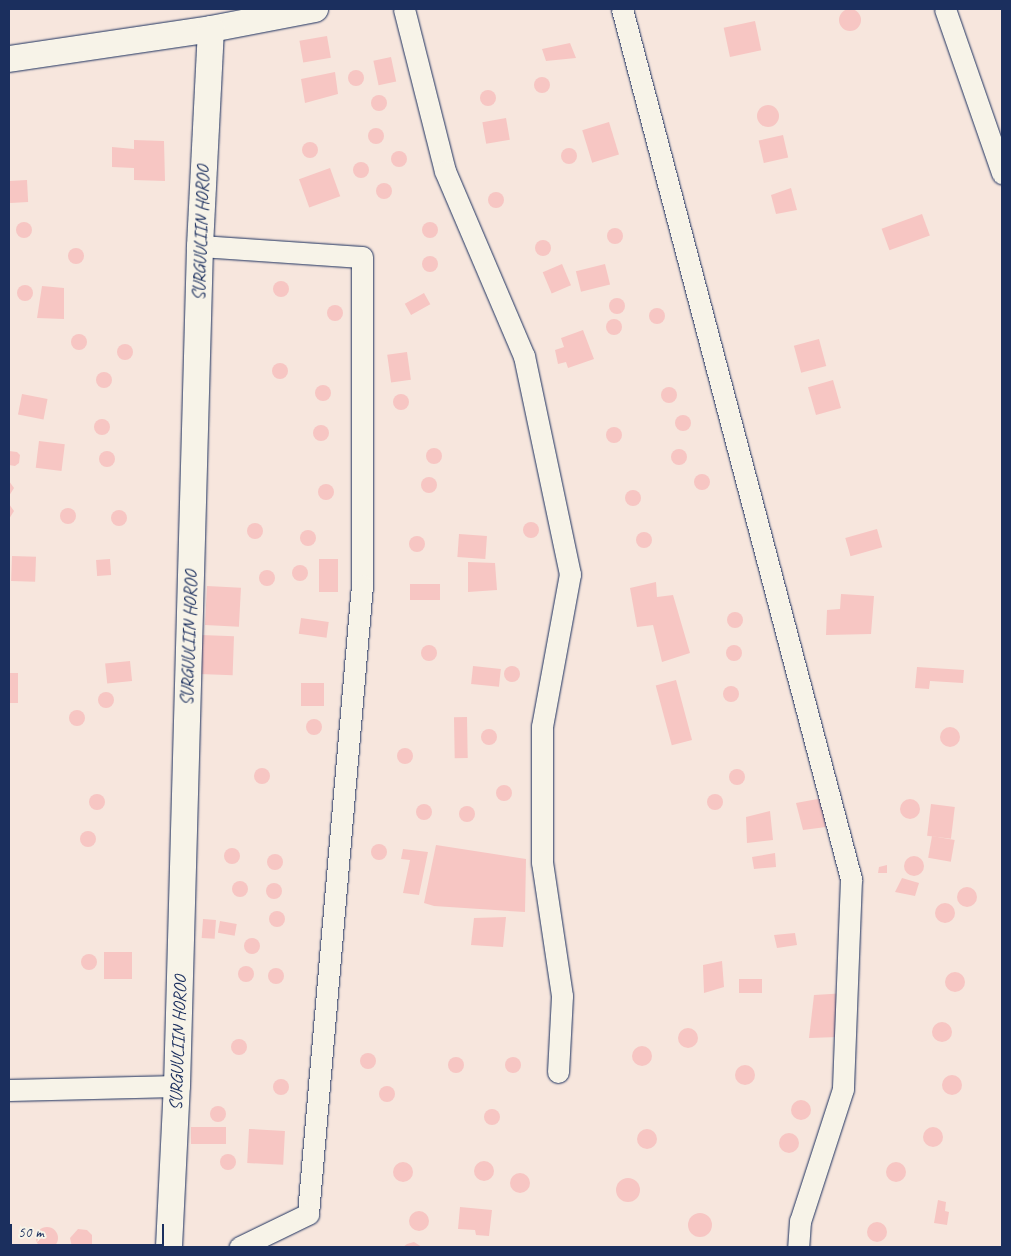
<!DOCTYPE html>
<style>
body{margin:0}
#map{position:relative;width:1011px;height:1256px;overflow:hidden;background:#f7e6dd;font-family:Caveat,sans-serif}
div>[style]{position:absolute}
.building>*{inset:0;background:#f7c6c3;transform-origin:0 0}
.round{border-radius:50%}
.roads{filter:drop-shadow(0 0 1px #1b2f5e) drop-shadow(0 0 1px #1b2f5e)}
.minor>*{height:21px;margin:-10.5px;padding:0 10.5px;transform-origin:10.5px;border-radius:10.5px;background:#f7f3e8}
.tertiary>*{height:26px;margin:-13px;padding:0 13px;transform-origin:13px;border-radius:13px;background:#f7f3e8}
span{translate:-50% -50%;white-space:nowrap;text-align:center;line-height:1.15;-webkit-text-stroke:4px #f7f3e8;paint-order:stroke}
.street-label{font-size:18px;color:#1b2f5e}
.frame{position:absolute;inset:0;border:10px solid #1b2f5e;pointer-events:none}
.scale{position:absolute;left:10px;top:1224px;width:154px;height:22px;box-sizing:border-box;border:2px solid #1b2f5e;border-top:0;padding-left:6px;font-size:15px;line-height:18px;white-space:nowrap;color:#1b2f5e;-webkit-text-stroke:4px #f7f3e8;paint-order:stroke}
</style>
<div id="map">
<div class="building">
<div class="round" style="left:839px;top:9px;width:22px;height:22px"></div>
<div style="left:755px;top:21px;width:30px;height:32px;rotate:78deg"></div>
<div style="left:327px;top:36px;width:22px;height:28px;rotate:80deg"></div>
<div style="clip-path:polygon(570px 43px,576px 58px,546px 61px,542px 49px)"></div>
<div style="left:391px;top:57px;width:25px;height:18px;rotate:78deg"></div>
<div class="round" style="left:348px;top:70px;width:16px;height:16px"></div>
<div style="clip-path:polygon(335px 72px,338px 94px,305px 103px,301px 79px)"></div>
<div class="round" style="left:534px;top:77px;width:16px;height:16px"></div>
<div class="round" style="left:480px;top:90px;width:16px;height:16px"></div>
<div class="round" style="left:371px;top:95px;width:16px;height:16px"></div>
<div class="round" style="left:757px;top:105px;width:22px;height:22px"></div>
<div style="left:506px;top:118px;width:22px;height:24px;rotate:80deg"></div>
<div style="left:609px;top:122px;width:34px;height:28px;rotate:73deg"></div>
<div class="round" style="left:368px;top:128px;width:16px;height:16px"></div>
<div style="left:783px;top:135px;width:23px;height:25px;rotate:77deg"></div>
<div style="clip-path:polygon(134px 140px,164px 141px,165px 181px,134px 180px,134px 168px,112px 167px,112px 147px,134px 149px)"></div>
<div class="round" style="left:302px;top:142px;width:16px;height:16px"></div>
<div class="round" style="left:561px;top:148px;width:16px;height:16px"></div>
<div class="round" style="left:391px;top:151px;width:16px;height:16px"></div>
<div class="round" style="left:353px;top:162px;width:16px;height:16px"></div>
<div style="left:330px;top:168px;width:30px;height:33px;rotate:70deg"></div>
<div style="left:27px;top:180px;width:22px;height:18px;rotate:87deg"></div>
<div class="round" style="left:376px;top:183px;width:16px;height:16px"></div>
<div style="clip-path:polygon(791px 188px,797px 210px,776px 214px,771px 195px)"></div>
<div class="round" style="left:488px;top:192px;width:16px;height:16px"></div>
<div style="left:922px;top:214px;width:23px;height:43px;rotate:70deg"></div>
<div class="round" style="left:422px;top:222px;width:16px;height:16px"></div>
<div class="round" style="left:16px;top:222px;width:16px;height:16px"></div>
<div class="round" style="left:607px;top:228px;width:16px;height:16px"></div>
<div class="round" style="left:535px;top:240px;width:16px;height:16px"></div>
<div class="round" style="left:68px;top:248px;width:16px;height:16px"></div>
<div class="round" style="left:422px;top:256px;width:16px;height:16px"></div>
<div style="left:562px;top:264px;width:23px;height:21px;rotate:67deg"></div>
<div style="left:605px;top:264px;width:21px;height:30px;rotate:76deg"></div>
<div class="round" style="left:273px;top:281px;width:16px;height:16px"></div>
<div class="round" style="left:17px;top:285px;width:16px;height:16px"></div>
<div style="clip-path:polygon(42px 286px,64px 288px,64px 319px,37px 318px)"></div>
<div style="left:424px;top:293px;width:13px;height:22px;rotate:61deg"></div>
<div class="round" style="left:609px;top:298px;width:16px;height:16px"></div>
<div class="round" style="left:327px;top:305px;width:16px;height:16px"></div>
<div class="round" style="left:649px;top:308px;width:16px;height:16px"></div>
<div class="round" style="left:606px;top:319px;width:16px;height:16px"></div>
<div style="clip-path:polygon(583px 330px,594px 359px,568px 368px,566px 362px,558px 364px,555px 350px,564px 347px,561px 338px)"></div>
<div class="round" style="left:71px;top:334px;width:16px;height:16px"></div>
<div style="left:819px;top:339px;width:28px;height:26px;rotate:75deg"></div>
<div class="round" style="left:117px;top:344px;width:16px;height:16px"></div>
<div style="left:407px;top:352px;width:28px;height:20px;rotate:82deg"></div>
<div class="round" style="left:272px;top:363px;width:16px;height:16px"></div>
<div class="round" style="left:96px;top:372px;width:16px;height:16px"></div>
<div style="left:833px;top:380px;width:29px;height:26px;rotate:74deg"></div>
<div class="round" style="left:315px;top:385px;width:16px;height:16px"></div>
<div class="round" style="left:661px;top:387px;width:16px;height:16px"></div>
<div style="left:22px;top:394px;width:26px;height:21px;rotate:11deg"></div>
<div class="round" style="left:393px;top:394px;width:16px;height:16px"></div>
<div class="round" style="left:675px;top:415px;width:16px;height:16px"></div>
<div class="round" style="left:94px;top:419px;width:16px;height:16px"></div>
<div class="round" style="left:313px;top:425px;width:16px;height:16px"></div>
<div class="round" style="left:606px;top:427px;width:16px;height:16px"></div>
<div style="left:39px;top:441px;width:26px;height:27px;rotate:7deg"></div>
<div class="round" style="left:426px;top:448px;width:16px;height:16px"></div>
<div class="round" style="left:671px;top:449px;width:16px;height:16px"></div>
<div style="clip-path:polygon(9px 451px,17px 452px,20px 455px,19px 463px,15px 466px,9px 465px)"></div>
<div class="round" style="left:99px;top:451px;width:16px;height:16px"></div>
<div class="round" style="left:694px;top:474px;width:16px;height:16px"></div>
<div class="round" style="left:421px;top:477px;width:16px;height:16px"></div>
<div style="clip-path:polygon(9px 481px,14px 488px,9px 496px)"></div>
<div class="round" style="left:318px;top:484px;width:16px;height:16px"></div>
<div class="round" style="left:625px;top:490px;width:16px;height:16px"></div>
<div style="clip-path:polygon(9px 504px,14px 511px,9px 519px)"></div>
<div class="round" style="left:60px;top:508px;width:16px;height:16px"></div>
<div class="round" style="left:111px;top:510px;width:16px;height:16px"></div>
<div class="round" style="left:523px;top:522px;width:16px;height:16px"></div>
<div class="round" style="left:247px;top:523px;width:16px;height:16px"></div>
<div style="left:877px;top:529px;width:19px;height:33px;rotate:74deg"></div>
<div class="round" style="left:300px;top:530px;width:16px;height:16px"></div>
<div class="round" style="left:636px;top:532px;width:16px;height:16px"></div>
<div style="left:459px;top:534px;width:28px;height:23px;rotate:4deg"></div>
<div class="round" style="left:409px;top:536px;width:16px;height:16px"></div>
<div style="left:12px;top:556px;width:24px;height:25px;rotate:2deg"></div>
<div style="left:110px;top:559px;width:16px;height:14px;rotate:86deg"></div>
<div style="left:319px;top:559px;width:19px;height:33px"></div>
<div style="clip-path:polygon(468px 562px,495px 563px,497px 590px,468px 592px)"></div>
<div class="round" style="left:292px;top:565px;width:16px;height:16px"></div>
<div class="round" style="left:259px;top:570px;width:16px;height:16px"></div>
<div style="clip-path:polygon(656px 582px,657px 597px,673px 595px,690px 653px,662px 662px,653px 625px,637px 627px,630px 588px)"></div>
<div style="left:410px;top:584px;width:30px;height:16px"></div>
<div style="left:207px;top:586px;width:34px;height:39px;rotate:3deg"></div>
<div style="clip-path:polygon(841px 594px,874px 596px,871px 634px,826px 635px,827px 610px,840px 609px)"></div>
<div class="round" style="left:727px;top:612px;width:16px;height:16px"></div>
<div style="left:301px;top:618px;width:28px;height:16px;rotate:8deg"></div>
<div style="left:201px;top:635px;width:33px;height:39px;rotate:2deg"></div>
<div class="round" style="left:726px;top:645px;width:16px;height:16px"></div>
<div class="round" style="left:421px;top:645px;width:16px;height:16px"></div>
<div style="left:130px;top:661px;width:20px;height:25px;rotate:84deg"></div>
<div style="left:473px;top:666px;width:28px;height:18px;rotate:6deg"></div>
<div class="round" style="left:504px;top:666px;width:16px;height:16px"></div>
<div style="clip-path:polygon(917px 667px,964px 670px,963px 683px,930px 681px,929px 689px,915px 688px)"></div>
<div style="left:9px;top:673px;width:9px;height:30px"></div>
<div style="left:676px;top:680px;width:62px;height:21px;rotate:75deg"></div>
<div style="left:301px;top:683px;width:23px;height:23px"></div>
<div class="round" style="left:723px;top:686px;width:16px;height:16px"></div>
<div class="round" style="left:98px;top:692px;width:16px;height:16px"></div>
<div class="round" style="left:69px;top:710px;width:16px;height:16px"></div>
<div style="left:467px;top:717px;width:41px;height:13px;rotate:89deg"></div>
<div class="round" style="left:306px;top:719px;width:16px;height:16px"></div>
<div class="round" style="left:940px;top:727px;width:20px;height:20px"></div>
<div class="round" style="left:481px;top:729px;width:16px;height:16px"></div>
<div class="round" style="left:397px;top:748px;width:16px;height:16px"></div>
<div class="round" style="left:254px;top:768px;width:16px;height:16px"></div>
<div class="round" style="left:729px;top:769px;width:16px;height:16px"></div>
<div class="round" style="left:496px;top:785px;width:16px;height:16px"></div>
<div class="round" style="left:89px;top:794px;width:16px;height:16px"></div>
<div class="round" style="left:707px;top:794px;width:16px;height:16px"></div>
<div style="clip-path:polygon(823px 798px,826px 827px,803px 830px,796px 803px)"></div>
<div class="round" style="left:900px;top:799px;width:20px;height:20px"></div>
<div style="left:931px;top:804px;width:24px;height:32px;rotate:7deg"></div>
<div class="round" style="left:416px;top:804px;width:16px;height:16px"></div>
<div class="round" style="left:459px;top:806px;width:16px;height:16px"></div>
<div style="clip-path:polygon(770px 811px,773px 840px,747px 843px,746px 817px)"></div>
<div class="round" style="left:80px;top:831px;width:16px;height:16px"></div>
<div style="left:932px;top:836px;width:23px;height:22px;rotate:10deg"></div>
<div class="round" style="left:371px;top:844px;width:16px;height:16px"></div>
<div style="clip-path:polygon(436px 845px,526px 859px,525px 912px,434px 906px,424px 903px)"></div>
<div class="round" style="left:224px;top:848px;width:16px;height:16px"></div>
<div style="clip-path:polygon(403px 849px,428px 852px,419px 895px,403px 893px,410px 860px,401px 859px)"></div>
<div style="clip-path:polygon(775px 853px,776px 867px,754px 869px,752px 857px)"></div>
<div class="round" style="left:267px;top:854px;width:16px;height:16px"></div>
<div class="round" style="left:904px;top:856px;width:20px;height:20px"></div>
<div style="clip-path:polygon(887px 865px,887px 873px,878px 873px,879px 867px)"></div>
<div style="clip-path:polygon(902px 878px,919px 883px,915px 896px,895px 892px)"></div>
<div class="round" style="left:232px;top:881px;width:16px;height:16px"></div>
<div class="round" style="left:266px;top:883px;width:16px;height:16px"></div>
<div class="round" style="left:957px;top:887px;width:20px;height:20px"></div>
<div class="round" style="left:935px;top:903px;width:20px;height:20px"></div>
<div class="round" style="left:269px;top:911px;width:16px;height:16px"></div>
<div style="clip-path:polygon(506px 917px,503px 947px,471px 945px,474px 918px)"></div>
<div style="left:203px;top:919px;width:13px;height:19px;rotate:4deg"></div>
<div style="left:220px;top:921px;width:17px;height:12px;rotate:10deg"></div>
<div style="clip-path:polygon(795px 933px,797px 945px,777px 948px,774px 935px)"></div>
<div class="round" style="left:244px;top:938px;width:16px;height:16px"></div>
<div style="left:132px;top:952px;width:27px;height:28px;rotate:90deg"></div>
<div class="round" style="left:81px;top:954px;width:16px;height:16px"></div>
<div style="clip-path:polygon(722px 961px,724px 987px,704px 993px,703px 965px)"></div>
<div class="round" style="left:238px;top:966px;width:16px;height:16px"></div>
<div class="round" style="left:268px;top:968px;width:16px;height:16px"></div>
<div class="round" style="left:945px;top:972px;width:20px;height:20px"></div>
<div style="left:762px;top:979px;width:14px;height:23px;rotate:90deg"></div>
<div style="clip-path:polygon(847px 993px,838px 1037px,809px 1038px,814px 995px)"></div>
<div class="round" style="left:932px;top:1022px;width:20px;height:20px"></div>
<div class="round" style="left:678px;top:1028px;width:20px;height:20px"></div>
<div class="round" style="left:231px;top:1039px;width:16px;height:16px"></div>
<div class="round" style="left:632px;top:1046px;width:20px;height:20px"></div>
<div class="round" style="left:360px;top:1053px;width:16px;height:16px"></div>
<div class="round" style="left:448px;top:1057px;width:16px;height:16px"></div>
<div class="round" style="left:505px;top:1057px;width:16px;height:16px"></div>
<div class="round" style="left:735px;top:1065px;width:20px;height:20px"></div>
<div class="round" style="left:942px;top:1075px;width:20px;height:20px"></div>
<div class="round" style="left:273px;top:1079px;width:16px;height:16px"></div>
<div class="round" style="left:379px;top:1086px;width:16px;height:16px"></div>
<div class="round" style="left:791px;top:1100px;width:20px;height:20px"></div>
<div class="round" style="left:210px;top:1106px;width:16px;height:16px"></div>
<div class="round" style="left:484px;top:1109px;width:16px;height:16px"></div>
<div style="left:191px;top:1127px;width:35px;height:17px"></div>
<div class="round" style="left:923px;top:1127px;width:20px;height:20px"></div>
<div style="left:249px;top:1129px;width:36px;height:34px;rotate:3deg"></div>
<div class="round" style="left:637px;top:1129px;width:20px;height:20px"></div>
<div class="round" style="left:779px;top:1133px;width:20px;height:20px"></div>
<div class="round" style="left:220px;top:1154px;width:16px;height:16px"></div>
<div class="round" style="left:474px;top:1161px;width:20px;height:20px"></div>
<div class="round" style="left:393px;top:1162px;width:20px;height:20px"></div>
<div class="round" style="left:886px;top:1162px;width:20px;height:20px"></div>
<div class="round" style="left:510px;top:1173px;width:20px;height:20px"></div>
<div class="round" style="left:616px;top:1178px;width:24px;height:24px"></div>
<div style="clip-path:polygon(938px 1200px,946px 1202px,945px 1211px,949px 1212px,947px 1225px,934px 1223px)"></div>
<div style="clip-path:polygon(460px 1207px,492px 1210px,489px 1236px,476px 1235px,475px 1230px,458px 1229px)"></div>
<div class="round" style="left:409px;top:1211px;width:20px;height:20px"></div>
<div class="round" style="left:688px;top:1213px;width:24px;height:24px"></div>
<div class="round" style="left:867px;top:1222px;width:20px;height:20px"></div>
<div class="round" style="left:36px;top:1227px;width:22px;height:22px"></div>
<div style="clip-path:polygon(78px 1229px,87px 1230px,92px 1235px,92px 1247px,72px 1247px,70px 1238px)"></div>
<div style="clip-path:polygon(414px 1242px,422px 1247px,403px 1247px,407px 1244px)"></div>
</div>
<div class="roads">
<div class="minor">
<div style="left:404px;top:9px;width:167px;rotate:75.8deg"></div>
<div style="left:445px;top:171px;width:201px;rotate:66.9deg"></div>
<div style="left:524px;top:356px;width:223px;rotate:78.1deg"></div>
<div style="left:570px;top:574px;width:155px;rotate:100.4deg"></div>
<div style="left:542px;top:726px;width:136px;rotate:90deg"></div>
<div style="left:542px;top:862px;width:135px;rotate:81.5deg"></div>
<div style="left:562px;top:996px;width:76px;rotate:93deg"></div>
<div style="left:622px;top:9px;width:900px;rotate:75.25deg"></div>
<div style="left:851px;top:879px;width:210px;rotate:92.2deg"></div>
<div style="left:843px;top:1089px;width:139px;rotate:108deg"></div>
<div style="left:800px;top:1221px;width:26px;rotate:94deg"></div>
<div style="left:945px;top:9px;width:174px;rotate:70.8deg"></div>
<div style="left:200px;top:246px;width:162px;rotate:3.9deg"></div>
<div style="left:362px;top:257px;width:328px;rotate:90deg"></div>
<div style="left:362px;top:585px;width:631px;rotate:94.91deg"></div>
<div style="left:308px;top:1214px;width:76px;rotate:154.1deg"></div>
<div style="left:9px;top:1090px;width:168px;rotate:-1.4deg"></div>
</div>
<div class="tertiary">
<div style="left:9px;top:59px;width:204px;rotate:-8.4deg"></div>
<div style="left:211px;top:29px;width:106px;rotate:-10.9deg"></div>
<div style="left:169px;top:1247px;width:161px;rotate:-87.2deg"></div>
<div style="left:177px;top:1086px;width:840px;rotate:-88.43deg"></div>
<div style="left:200px;top:246px;width:217px;rotate:-87.1deg"></div>
</div>
</div>
<div class="street-label">
<span style="left:201px;top:233px;rotate:-88deg">SURGUULIIN HOROO</span>
<span style="left:189px;top:638px;rotate:-88deg">SURGUULIIN HOROO</span>
<span style="left:178px;top:1043px;rotate:-88deg">SURGUULIIN HOROO</span>
</div>
<div class="frame"></div>
<div class="scale">50 m</div>
</div>
